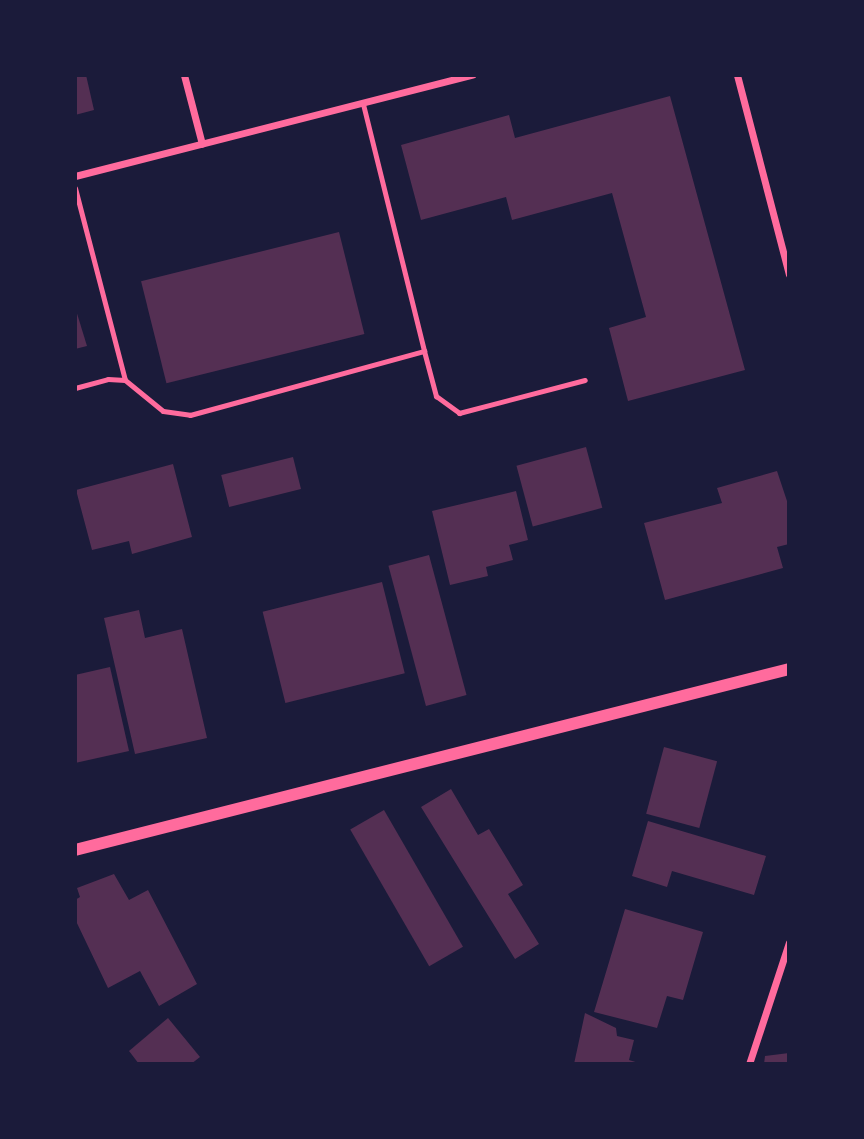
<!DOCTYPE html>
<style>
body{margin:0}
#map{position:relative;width:864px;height:1139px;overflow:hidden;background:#1b1b3a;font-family:"Fira Sans",sans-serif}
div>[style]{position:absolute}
.building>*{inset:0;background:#542f53;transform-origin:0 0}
.service>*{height:5px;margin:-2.5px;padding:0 2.5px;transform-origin:2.5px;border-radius:2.5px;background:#ff6b9d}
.minor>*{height:7px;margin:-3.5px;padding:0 3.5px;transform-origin:3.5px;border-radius:3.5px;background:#ff6b9d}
.tertiary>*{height:12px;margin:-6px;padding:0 6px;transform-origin:6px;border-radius:6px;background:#ff6b9d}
span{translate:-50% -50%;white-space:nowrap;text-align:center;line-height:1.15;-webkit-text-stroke:5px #1b1b3a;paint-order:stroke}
.frame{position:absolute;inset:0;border:77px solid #1b1b3a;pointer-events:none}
</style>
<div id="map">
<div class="building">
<div style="clip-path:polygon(75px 75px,86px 75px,94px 110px,75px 115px)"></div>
<div style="clip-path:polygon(670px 96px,745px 370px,628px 401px,609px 328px,646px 317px,612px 193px,512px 220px,506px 197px,421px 220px,401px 145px,509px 115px,515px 138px)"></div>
<div style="left:339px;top:232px;width:105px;height:204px;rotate:76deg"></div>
<div style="clip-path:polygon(75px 307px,87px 346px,75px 349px)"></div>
<div style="left:586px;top:447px;width:63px;height:72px;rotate:75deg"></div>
<div style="left:293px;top:457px;width:33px;height:74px;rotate:76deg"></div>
<div style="clip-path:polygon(173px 464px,192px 537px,132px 554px,129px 541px,92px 550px,76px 490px)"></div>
<div style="clip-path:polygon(777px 471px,789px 507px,789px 544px,777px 547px,783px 568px,665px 600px,644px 523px,722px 503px,717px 488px)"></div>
<div style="clip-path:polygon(516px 491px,528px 540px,509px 545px,513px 560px,486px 567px,488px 576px,450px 585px,432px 511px)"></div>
<div style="left:429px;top:555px;width:145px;height:42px;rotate:75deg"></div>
<div style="left:382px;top:582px;width:94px;height:123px;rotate:76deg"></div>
<div style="clip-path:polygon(139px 610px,145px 638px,182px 629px,207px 738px,135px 754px,104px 618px)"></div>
<div style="clip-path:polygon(110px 667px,129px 751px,75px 763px,75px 675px)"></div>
<div style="left:664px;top:747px;width:55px;height:69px;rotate:15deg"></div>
<div style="clip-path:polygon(451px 789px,478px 835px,489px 829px,523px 885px,508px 894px,539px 944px,515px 959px,421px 807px)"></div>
<div style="left:384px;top:810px;width:158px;height:39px;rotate:60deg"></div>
<div style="clip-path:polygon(648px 821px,766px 856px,754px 895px,672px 871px,667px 887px,632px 876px)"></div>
<div style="clip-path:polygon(114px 874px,129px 900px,148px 890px,197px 984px,159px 1006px,140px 971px,108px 988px,75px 919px,75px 900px,80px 897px,77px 888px)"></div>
<div style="clip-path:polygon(625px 909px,703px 932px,683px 1000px,667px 996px,657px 1028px,594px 1012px)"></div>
<div style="clip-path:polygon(585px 1013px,616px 1028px,617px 1036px,634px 1040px,629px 1060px,642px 1064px,574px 1064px)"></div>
<div style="clip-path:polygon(168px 1018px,200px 1057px,191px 1064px,139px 1064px,129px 1051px)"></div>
<div style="clip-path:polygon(789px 1053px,789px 1064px,764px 1064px,765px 1056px)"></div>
</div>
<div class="service">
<div style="left:363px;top:104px;width:254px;rotate:76.1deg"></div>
<div style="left:75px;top:188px;width:198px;rotate:75.4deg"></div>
<div style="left:75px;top:388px;width:34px;rotate:-15deg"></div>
<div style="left:108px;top:379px;width:17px;rotate:3deg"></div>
<div style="left:125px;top:380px;width:49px;rotate:39.2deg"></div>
<div style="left:163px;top:411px;width:27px;rotate:8deg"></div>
<div style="left:190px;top:415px;width:243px;rotate:-15.3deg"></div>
<div style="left:424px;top:351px;width:47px;rotate:75.1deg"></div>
<div style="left:436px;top:396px;width:29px;rotate:36deg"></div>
<div style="left:459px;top:413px;width:130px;rotate:-14.7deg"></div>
</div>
<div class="minor">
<div style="left:184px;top:75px;width:71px;rotate:75.4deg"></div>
<div style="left:737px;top:75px;width:206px;rotate:75.4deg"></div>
<div style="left:75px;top:176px;width:410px;rotate:-14.3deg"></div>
<div style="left:749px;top:1064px;width:128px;rotate:-71.8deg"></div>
</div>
<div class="tertiary">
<div style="left:75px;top:850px;width:737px;rotate:-14.22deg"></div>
</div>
<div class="frame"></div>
</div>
